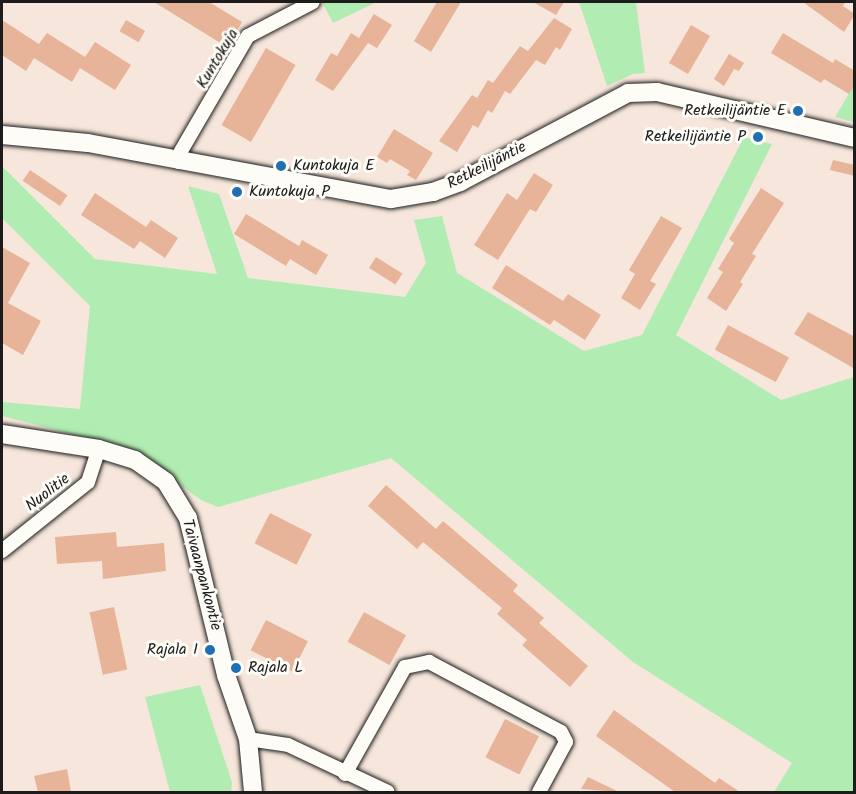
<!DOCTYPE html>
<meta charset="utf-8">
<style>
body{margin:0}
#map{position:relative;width:856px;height:794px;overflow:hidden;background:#f6e6db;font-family:Kalam,sans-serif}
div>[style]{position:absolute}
.green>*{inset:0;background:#b1edb3}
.building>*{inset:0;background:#e7b499;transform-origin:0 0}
.roads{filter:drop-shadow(0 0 2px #1c1c1c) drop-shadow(0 0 2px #1c1c1c)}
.street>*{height:14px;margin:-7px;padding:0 7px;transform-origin:7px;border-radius:7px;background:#fdfcf7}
.secondary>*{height:18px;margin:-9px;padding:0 9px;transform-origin:9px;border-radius:9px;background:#fdfcf7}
.dots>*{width:16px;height:16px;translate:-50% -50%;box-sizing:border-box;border:3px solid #fdfcf7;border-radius:50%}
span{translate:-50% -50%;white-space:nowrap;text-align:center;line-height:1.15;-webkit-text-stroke:6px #fdfcf7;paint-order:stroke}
.street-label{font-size:16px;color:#1c1c1c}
.poi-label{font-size:16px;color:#1c1c1c}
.right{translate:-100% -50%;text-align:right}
.left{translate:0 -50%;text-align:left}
.frame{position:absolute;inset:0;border:3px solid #1c1c1c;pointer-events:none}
</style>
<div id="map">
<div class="green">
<div style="clip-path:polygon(322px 2px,377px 2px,333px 23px)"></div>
<div style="clip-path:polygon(579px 2px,636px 2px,645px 73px,633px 74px,607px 86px)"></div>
<div style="clip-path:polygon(854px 85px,854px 122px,835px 117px)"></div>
<div style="clip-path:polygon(744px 137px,772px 144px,676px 335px,781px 400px,854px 377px,854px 792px,774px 792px,792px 763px,633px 662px,391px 458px,218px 507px,201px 500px,132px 450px,2px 416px,2px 402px,80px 409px,90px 306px,2px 218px,2px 166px,95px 259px,217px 274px,188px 186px,219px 194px,248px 278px,405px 297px,426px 263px,414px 220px,442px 216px,457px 273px,584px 351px,642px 335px)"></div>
<div style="clip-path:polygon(200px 685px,232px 782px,231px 792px,170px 792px,145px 697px)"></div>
</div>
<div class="building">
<div style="clip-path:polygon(154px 2px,209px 2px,242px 22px,227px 47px)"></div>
<div style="clip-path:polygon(437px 2px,461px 2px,431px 52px,414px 41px)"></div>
<div style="clip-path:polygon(533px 2px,564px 2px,556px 15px)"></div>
<div style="clip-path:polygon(803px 2px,845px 2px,843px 6px,855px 14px,844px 32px)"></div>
<div style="clip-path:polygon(374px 14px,392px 25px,377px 48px,368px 43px,333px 91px,315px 80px,331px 53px,337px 56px,351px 33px,359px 38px)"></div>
<div style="clip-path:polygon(554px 18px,572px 29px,560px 50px,556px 47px,545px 65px,536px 60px,510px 94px,505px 91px,492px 113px,488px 110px,478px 128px,473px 125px,457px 152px,439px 141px,472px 95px,477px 98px,488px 80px,493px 83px,520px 46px,528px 51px)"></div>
<div style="clip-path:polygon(2px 20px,39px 44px,47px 33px,85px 57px,95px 42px,131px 65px,115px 90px,80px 68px,72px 82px,34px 58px,26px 71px,2px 55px)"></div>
<div style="left:126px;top:20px;width:22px;height:13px;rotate:30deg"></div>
<div style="left:691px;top:25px;width:22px;height:44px;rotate:30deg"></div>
<div style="clip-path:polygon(783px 33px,833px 63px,835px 59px,855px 71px,855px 84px,849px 94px,824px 79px,821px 83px,771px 53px)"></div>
<div style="left:266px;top:48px;width:34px;height:89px;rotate:30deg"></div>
<div style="clip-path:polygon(729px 54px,744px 63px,739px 71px,734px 69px,724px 86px,714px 79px)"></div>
<div style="clip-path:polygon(394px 129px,433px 153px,416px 180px,407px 175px,410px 171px,390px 159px,387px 163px,377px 157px)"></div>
<div style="clip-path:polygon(833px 160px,855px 165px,855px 176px,830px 170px)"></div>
<div style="left:30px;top:170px;width:45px;height:13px;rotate:34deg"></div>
<div style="clip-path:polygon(534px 173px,553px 185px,536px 212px,530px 209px,498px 260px,474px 245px,507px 193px,517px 200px)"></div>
<div style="clip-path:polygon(761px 188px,784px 203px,752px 254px,756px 256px,740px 282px,743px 284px,726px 311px,707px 298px,723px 272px,718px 269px,734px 243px,729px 239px)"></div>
<div style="clip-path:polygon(95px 193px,146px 227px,151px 220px,178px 238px,165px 258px,140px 241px,134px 249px,81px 215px)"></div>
<div style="clip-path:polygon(246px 214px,299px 246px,302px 240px,328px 255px,316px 275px,290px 259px,286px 266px,234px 234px)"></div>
<div style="clip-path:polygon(661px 216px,682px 228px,650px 281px,656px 284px,640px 310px,621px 298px,635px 274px,629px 270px)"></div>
<div style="clip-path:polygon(2px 247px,30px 263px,8px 303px,41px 321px,23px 355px,2px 343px)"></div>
<div style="left:376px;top:257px;width:31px;height:13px;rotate:32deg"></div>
<div style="clip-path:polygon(506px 265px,563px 301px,568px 294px,601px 315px,585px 340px,554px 320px,550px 325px,492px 288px)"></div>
<div style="clip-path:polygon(808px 312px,855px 337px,855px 369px,794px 334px)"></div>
<div style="left:728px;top:325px;width:69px;height:28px;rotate:28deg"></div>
<div style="clip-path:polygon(386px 485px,436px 529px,443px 521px,518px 585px,513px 591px,544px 618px,539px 623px,588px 666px,570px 687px,522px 645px,527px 640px,497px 614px,502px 608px,423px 542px,417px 549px,368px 506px)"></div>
<div style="left:270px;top:513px;width:47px;height:34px;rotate:27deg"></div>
<div style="clip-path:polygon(116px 532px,117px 547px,164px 543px,166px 571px,103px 579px,102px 561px,57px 564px,55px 537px)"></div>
<div style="left:114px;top:607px;width:64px;height:25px;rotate:78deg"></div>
<div style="left:364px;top:612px;width:48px;height:34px;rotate:29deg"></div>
<div style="left:266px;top:620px;width:47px;height:34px;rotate:27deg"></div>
<div style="clip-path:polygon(614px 710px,715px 783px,719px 778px,740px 792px,675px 792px,596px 736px)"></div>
<div style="left:505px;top:719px;width:38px;height:43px;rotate:27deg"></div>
<div style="clip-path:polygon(67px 769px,71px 792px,38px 792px,34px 776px)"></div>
<div style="clip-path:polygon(588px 777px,619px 792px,581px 789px)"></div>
</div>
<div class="roads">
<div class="street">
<div style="left:179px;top:162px;width:11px;rotate:-80deg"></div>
<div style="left:181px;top:151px;width:133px;rotate:-59.8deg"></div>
<div style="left:248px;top:36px;width:73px;rotate:-27.6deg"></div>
<div style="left:2px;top:551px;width:110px;rotate:-38.7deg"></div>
<div style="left:88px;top:482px;width:35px;rotate:-72deg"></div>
<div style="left:248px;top:739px;width:40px;rotate:8.5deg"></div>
<div style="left:288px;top:745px;width:110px;rotate:25.2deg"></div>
<div style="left:345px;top:774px;width:123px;rotate:-60.7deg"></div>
<div style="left:405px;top:667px;width:25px;rotate:-12deg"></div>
<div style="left:429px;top:662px;width:149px;rotate:27.9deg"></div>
<div style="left:561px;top:732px;width:11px;rotate:63deg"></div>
<div style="left:566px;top:742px;width:57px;rotate:118.4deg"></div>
</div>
<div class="secondary">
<div style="left:2px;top:135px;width:86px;rotate:5.3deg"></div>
<div style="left:88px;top:143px;width:308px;rotate:10.5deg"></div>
<div style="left:391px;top:199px;width:43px;rotate:-9.5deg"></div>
<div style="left:433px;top:192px;width:29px;rotate:-20deg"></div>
<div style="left:460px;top:182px;width:190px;rotate:-27.9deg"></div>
<div style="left:628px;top:93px;width:29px;rotate:-2deg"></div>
<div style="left:657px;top:92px;width:202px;rotate:13.1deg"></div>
<div style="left:2px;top:434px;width:98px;rotate:8.8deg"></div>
<div style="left:99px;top:449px;width:38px;rotate:17deg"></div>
<div style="left:135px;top:460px;width:38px;rotate:35deg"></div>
<div style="left:166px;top:482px;width:42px;rotate:58.6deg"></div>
<div style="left:188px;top:518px;width:162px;rotate:76.4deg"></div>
<div style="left:226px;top:675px;width:68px;rotate:71deg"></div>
<div style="left:248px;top:739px;width:53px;rotate:84.6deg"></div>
</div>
</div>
<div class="dots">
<div style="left:798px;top:111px;background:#1f6fb2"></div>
<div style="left:758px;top:137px;background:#1f6fb2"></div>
<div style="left:281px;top:166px;background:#1f6fb2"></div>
<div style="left:237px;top:192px;background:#1f6fb2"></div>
<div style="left:210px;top:650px;background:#1f6fb2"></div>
<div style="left:236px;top:668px;background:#1f6fb2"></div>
</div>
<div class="street-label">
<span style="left:218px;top:59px;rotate:-59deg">Kuntokuja</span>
<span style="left:487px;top:166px;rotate:-27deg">Retkeilijäntie</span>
<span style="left:48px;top:493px;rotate:-38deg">Nuolitie</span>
<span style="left:201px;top:575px;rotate:75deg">Taivaanpankontie</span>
</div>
<div class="poi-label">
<span class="right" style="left:786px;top:111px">Retkeilijäntie E</span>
<span class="right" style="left:746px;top:137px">Retkeilijäntie P</span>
<span class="left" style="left:293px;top:166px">Kuntokuja E</span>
<span class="left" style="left:249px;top:192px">Kuntokuja P</span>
<span class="right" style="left:198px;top:650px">Rajala I</span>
<span class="left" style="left:248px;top:668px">Rajala L</span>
</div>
<div class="frame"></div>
</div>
